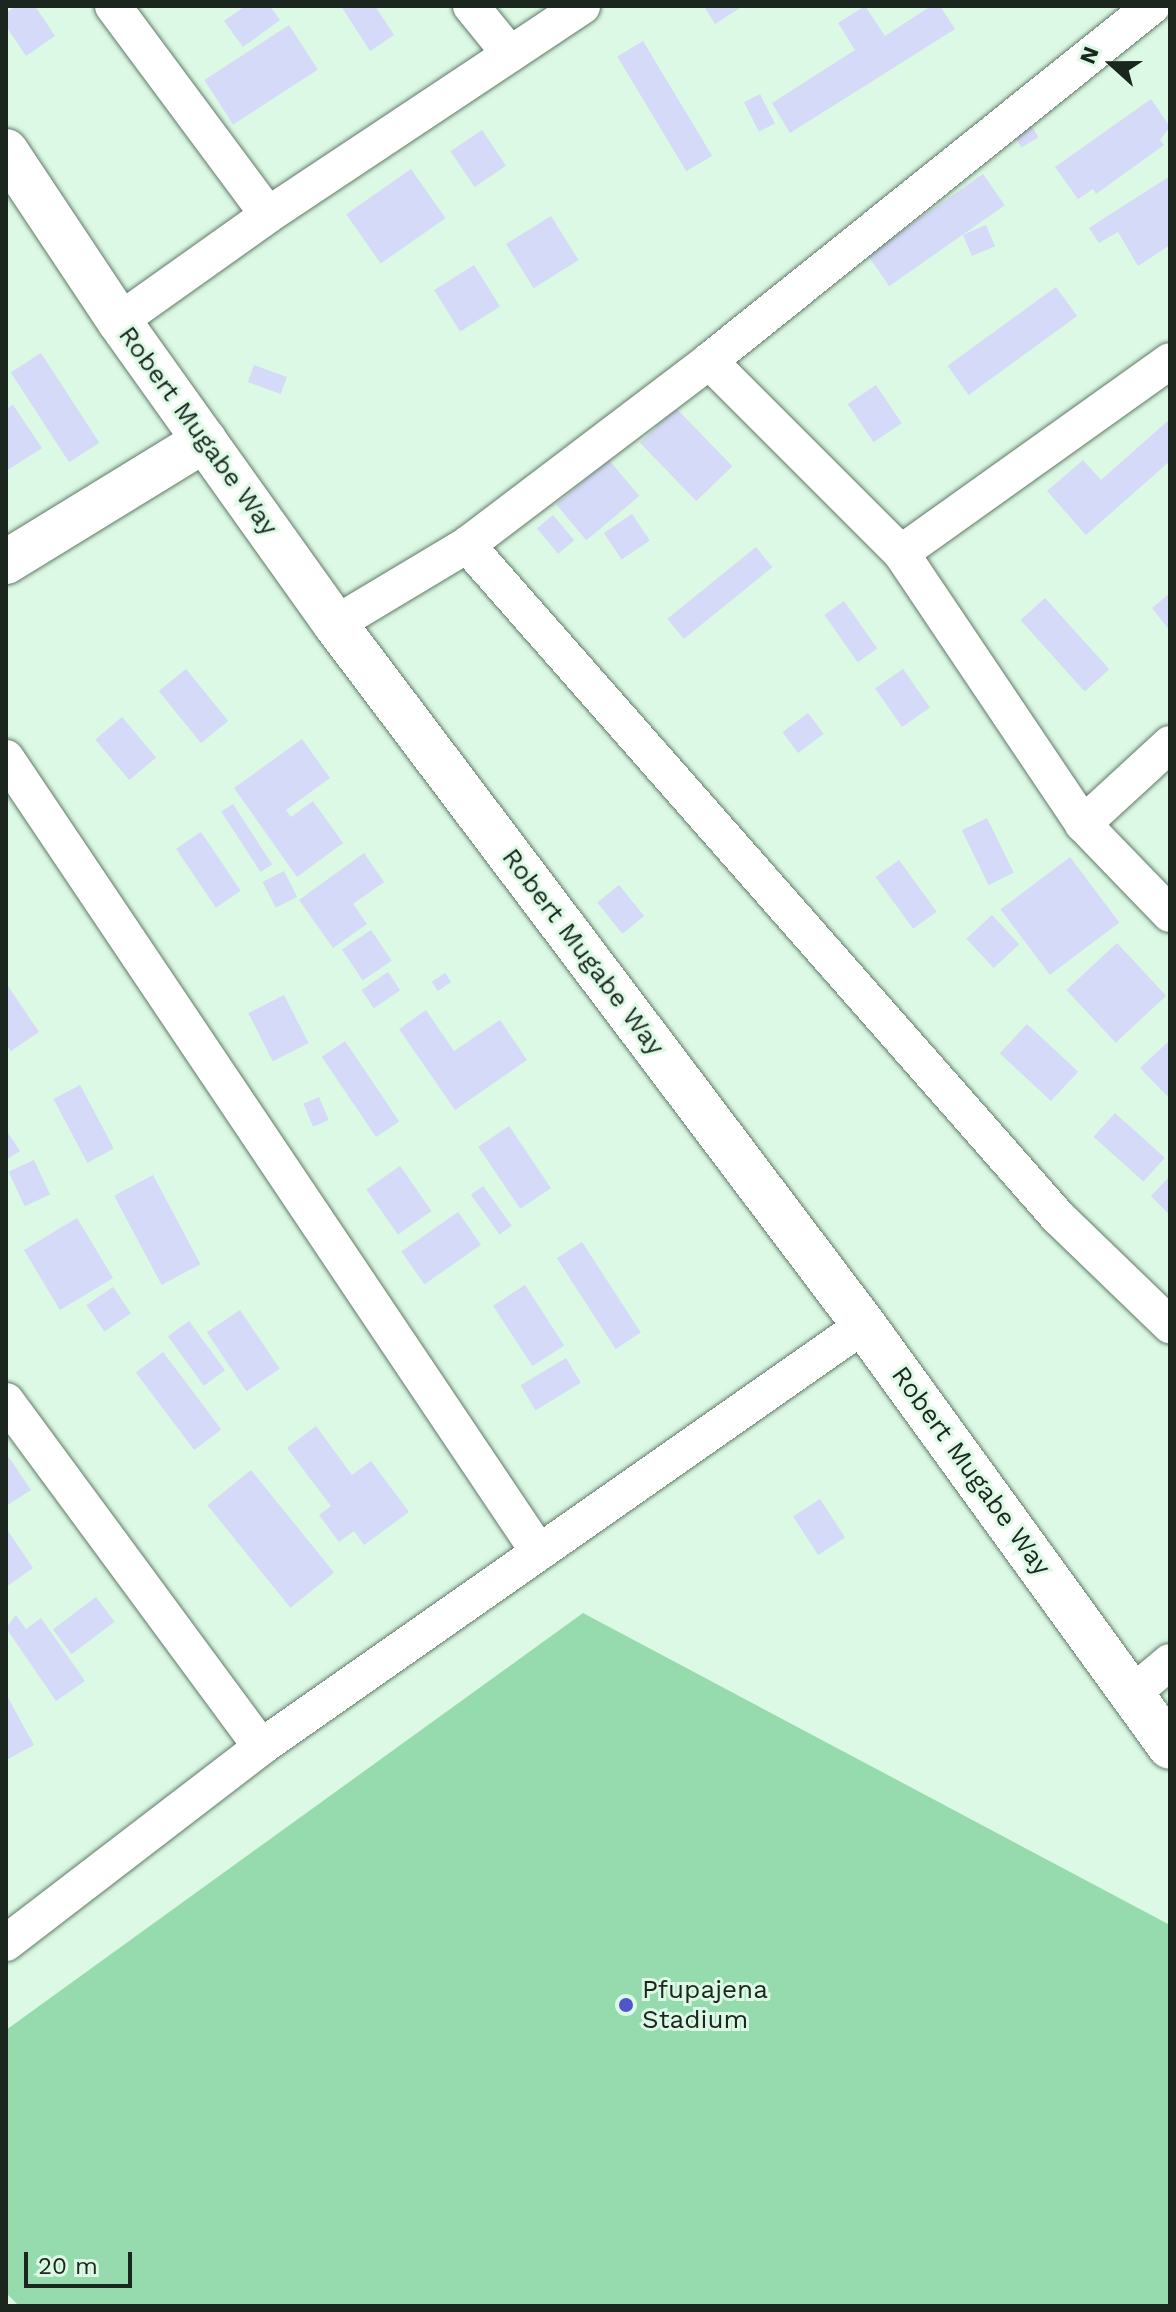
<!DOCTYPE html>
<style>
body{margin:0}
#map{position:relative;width:1176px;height:2312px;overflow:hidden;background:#dcf9e5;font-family:"Work Sans",sans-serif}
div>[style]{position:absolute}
.green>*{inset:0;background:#96dbad}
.building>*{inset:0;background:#d4daf7;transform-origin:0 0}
.roads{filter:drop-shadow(0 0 2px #617a69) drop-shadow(0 0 2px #617a69)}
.minor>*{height:36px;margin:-18px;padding:0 18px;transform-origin:18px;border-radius:18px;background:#fff}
.tertiary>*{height:44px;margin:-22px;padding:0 22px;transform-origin:22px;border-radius:22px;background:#fff}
.dots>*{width:22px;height:22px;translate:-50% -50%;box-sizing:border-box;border:4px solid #dcf9e5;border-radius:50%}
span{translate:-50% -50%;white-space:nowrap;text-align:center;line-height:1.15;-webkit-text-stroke:6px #dcf9e5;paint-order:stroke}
.street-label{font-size:26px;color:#1b261f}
.poi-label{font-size:26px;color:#1b261f}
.left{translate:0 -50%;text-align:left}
.frame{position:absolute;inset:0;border:8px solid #1b261f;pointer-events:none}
.north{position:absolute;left:1072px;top:24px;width:80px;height:80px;-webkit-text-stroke:6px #dcf9e5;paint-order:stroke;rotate:291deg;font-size:22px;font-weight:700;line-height:32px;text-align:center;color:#1b261f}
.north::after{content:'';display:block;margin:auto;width:28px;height:36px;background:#1b261f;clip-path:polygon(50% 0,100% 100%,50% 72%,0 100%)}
.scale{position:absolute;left:24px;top:2252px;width:108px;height:36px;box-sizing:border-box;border:4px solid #1b261f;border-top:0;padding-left:10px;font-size:24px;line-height:28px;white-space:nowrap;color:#1b261f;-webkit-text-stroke:6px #dcf9e5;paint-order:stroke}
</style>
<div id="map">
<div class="green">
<div style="clip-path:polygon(583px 1613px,1170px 1925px,1170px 2306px,19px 2306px,6px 2293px,6px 2030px)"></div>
</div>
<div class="building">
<div style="clip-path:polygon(16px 6px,35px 6px,55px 36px,26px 56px,6px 26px,6px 13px)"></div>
<div style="clip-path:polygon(245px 6px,270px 6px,280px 20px,243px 47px,224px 21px)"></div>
<div style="clip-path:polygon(341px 6px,375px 6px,394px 35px,370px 51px)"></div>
<div style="clip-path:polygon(704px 6px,743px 6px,715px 24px)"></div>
<div style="clip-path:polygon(865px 6px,885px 36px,931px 6px,940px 6px,955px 29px,790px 133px,772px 103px,855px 50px,838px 23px)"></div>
<div style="left:289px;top:25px;width:53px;height:101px;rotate:57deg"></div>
<div style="left:643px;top:41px;width:134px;height:30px;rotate:59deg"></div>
<div style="left:760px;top:94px;width:33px;height:18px;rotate:63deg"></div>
<div style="clip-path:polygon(1151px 99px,1170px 127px,1160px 140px,1164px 145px,1096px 194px,1093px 189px,1078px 199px,1055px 167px)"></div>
<div style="left:1025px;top:115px;width:26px;height:20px;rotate:59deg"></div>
<div style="left:482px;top:130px;width:43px;height:38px;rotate:56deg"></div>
<div style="left:411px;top:169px;width:60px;height:79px;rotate:55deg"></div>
<div style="left:983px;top:174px;width:38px;height:141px;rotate:55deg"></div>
<div style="clip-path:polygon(1170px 176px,1170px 245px,1138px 266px,1118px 232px,1099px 243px,1089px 228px)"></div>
<div style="left:551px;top:216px;width:52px;height:53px;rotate:58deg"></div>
<div style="left:986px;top:225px;width:23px;height:25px;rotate:67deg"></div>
<div style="left:474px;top:265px;width:49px;height:47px;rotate:58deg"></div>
<div style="left:1056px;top:287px;width:36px;height:134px;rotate:54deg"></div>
<div style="left:41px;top:353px;width:107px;height:36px;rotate:57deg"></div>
<div style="left:254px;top:365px;width:35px;height:18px;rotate:20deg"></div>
<div style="left:876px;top:385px;width:46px;height:34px;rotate:56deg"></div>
<div style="clip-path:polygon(13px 405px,42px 448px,6px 471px,6px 409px)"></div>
<div style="left:676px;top:408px;width:81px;height:50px;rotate:46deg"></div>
<div style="clip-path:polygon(1170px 419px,1170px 461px,1086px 535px,1047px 491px,1083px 460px,1101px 480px)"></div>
<div style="left:609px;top:460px;width:47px;height:69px;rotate:50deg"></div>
<div style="left:632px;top:514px;width:32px;height:34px;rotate:56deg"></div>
<div style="left:553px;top:515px;width:33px;height:21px;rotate:50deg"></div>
<div style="left:756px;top:547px;width:26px;height:114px;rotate:51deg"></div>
<div style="clip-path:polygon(1170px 593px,1170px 631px,1152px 608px)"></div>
<div style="left:1045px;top:598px;width:96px;height:33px;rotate:48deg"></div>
<div style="left:844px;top:601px;width:58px;height:24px;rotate:55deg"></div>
<div style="left:186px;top:669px;width:67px;height:35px;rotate:51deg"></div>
<div style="left:903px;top:669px;width:47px;height:34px;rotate:55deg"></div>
<div style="left:808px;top:713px;width:26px;height:32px;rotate:53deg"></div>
<div style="left:122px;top:717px;width:53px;height:35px;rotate:50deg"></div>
<div style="clip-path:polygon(302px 739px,330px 778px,286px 810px,291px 817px,313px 801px,343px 843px,297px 877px,234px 788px)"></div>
<div style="left:233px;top:804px;width:72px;height:14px;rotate:57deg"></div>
<div style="left:987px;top:818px;width:61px;height:28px;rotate:64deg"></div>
<div style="left:201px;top:832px;width:71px;height:30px;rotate:56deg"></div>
<div style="clip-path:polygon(364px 853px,384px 882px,353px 904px,367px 924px,333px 948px,299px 900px)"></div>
<div style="left:1070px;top:857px;width:82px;height:87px;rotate:53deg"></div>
<div style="left:899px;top:860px;width:64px;height:29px;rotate:54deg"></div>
<div style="left:284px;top:871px;width:29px;height:24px;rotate:63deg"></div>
<div style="left:619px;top:885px;width:40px;height:28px;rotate:51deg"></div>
<div style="left:992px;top:915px;width:40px;height:35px;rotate:47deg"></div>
<div style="left:371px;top:930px;width:37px;height:35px;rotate:56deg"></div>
<div style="left:1117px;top:943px;width:72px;height:69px;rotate:47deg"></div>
<div style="left:388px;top:972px;width:22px;height:32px;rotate:56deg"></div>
<div style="left:445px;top:973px;width:11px;height:16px;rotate:56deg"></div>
<div style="clip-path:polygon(6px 983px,39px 1032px,11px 1051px,6px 1044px)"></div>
<div style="left:284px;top:995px;width:54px;height:40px;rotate:63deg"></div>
<div style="clip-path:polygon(426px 1010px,454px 1051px,500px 1020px,527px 1060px,455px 1110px,399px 1029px)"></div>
<div style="left:1027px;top:1024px;width:70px;height:40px;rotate:43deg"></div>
<div style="clip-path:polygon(1170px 1040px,1170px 1099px,1140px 1068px)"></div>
<div style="left:345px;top:1041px;width:97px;height:28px;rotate:56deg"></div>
<div style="left:80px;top:1085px;width:72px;height:30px;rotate:62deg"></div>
<div style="left:319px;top:1097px;width:25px;height:17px;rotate:67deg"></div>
<div style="left:1115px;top:1113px;width:67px;height:32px;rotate:42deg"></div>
<div style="left:509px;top:1126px;width:75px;height:37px;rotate:56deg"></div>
<div style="clip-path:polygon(6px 1130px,20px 1151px,6px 1160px)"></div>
<div style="left:34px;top:1160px;width:38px;height:28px;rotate:65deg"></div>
<div style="left:400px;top:1166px;width:55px;height:41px;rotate:55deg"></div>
<div style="left:153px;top:1175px;width:101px;height:44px;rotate:62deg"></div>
<div style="clip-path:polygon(1170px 1176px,1170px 1215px,1151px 1196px)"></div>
<div style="left:483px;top:1186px;width:49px;height:15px;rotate:54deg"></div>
<div style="left:458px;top:1212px;width:40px;height:69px;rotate:55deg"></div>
<div style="left:77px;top:1218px;width:70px;height:62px;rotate:59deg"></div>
<div style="left:582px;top:1242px;width:108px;height:30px;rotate:57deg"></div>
<div style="left:525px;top:1285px;width:72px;height:38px;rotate:57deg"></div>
<div style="left:113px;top:1287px;width:32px;height:32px;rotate:56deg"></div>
<div style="left:240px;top:1310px;width:71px;height:40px;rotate:56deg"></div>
<div style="left:189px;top:1321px;width:61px;height:26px;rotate:54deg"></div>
<div style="left:163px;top:1352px;width:97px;height:34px;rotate:53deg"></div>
<div style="left:566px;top:1358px;width:29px;height:53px;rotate:59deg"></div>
<div style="clip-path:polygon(316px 1426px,352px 1475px,371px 1461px,409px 1512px,364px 1545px,354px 1531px,339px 1542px,319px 1515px,331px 1506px,287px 1448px)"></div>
<div style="clip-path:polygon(6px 1453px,31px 1490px,6px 1506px)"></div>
<div style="left:251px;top:1470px;width:132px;height:56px;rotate:51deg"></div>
<div style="left:820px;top:1499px;width:46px;height:32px;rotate:57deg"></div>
<div style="clip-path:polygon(6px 1528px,33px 1568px,6px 1587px)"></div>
<div style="left:96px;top:1597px;width:31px;height:54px;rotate:53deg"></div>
<div style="clip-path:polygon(16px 1615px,26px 1629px,41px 1618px,85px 1681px,56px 1701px,6px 1628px)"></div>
<div style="clip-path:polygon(6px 1694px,34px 1745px,6px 1760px)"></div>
</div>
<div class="roads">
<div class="minor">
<div style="left:113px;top:6px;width:260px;rotate:53.4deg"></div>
<div style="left:471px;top:6px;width:62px;rotate:50.9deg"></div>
<div style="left:119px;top:321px;width:183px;rotate:-35.4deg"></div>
<div style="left:268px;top:215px;width:377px;rotate:-33.6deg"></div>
<div style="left:709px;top:361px;width:272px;rotate:45deg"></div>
<div style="left:901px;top:553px;width:326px;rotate:56.1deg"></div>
<div style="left:1083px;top:824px;width:125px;rotate:46deg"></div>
<div style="left:467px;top:545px;width:895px;rotate:48.67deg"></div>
<div style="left:1058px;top:1217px;width:156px;rotate:44deg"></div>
<div style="left:901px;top:553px;width:330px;rotate:-35.5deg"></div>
<div style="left:335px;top:624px;width:154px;rotate:-30.9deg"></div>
<div style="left:467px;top:545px;width:304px;rotate:-37.2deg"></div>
<div style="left:709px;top:361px;width:568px;rotate:-38.71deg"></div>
<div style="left:6px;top:758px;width:955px;rotate:56.14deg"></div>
<div style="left:1083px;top:824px;width:118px;rotate:-42.6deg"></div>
<div style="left:6px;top:1401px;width:430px;rotate:53.6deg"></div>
<div style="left:1133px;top:1693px;width:48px;rotate:-40deg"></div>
<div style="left:6px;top:1943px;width:322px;rotate:-37.5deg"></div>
<div style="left:261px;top:1747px;width:736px;rotate:-34.99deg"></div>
</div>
<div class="tertiary">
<div style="left:6px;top:151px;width:204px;rotate:56.4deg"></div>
<div style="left:119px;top:321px;width:372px;rotate:54.5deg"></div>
<div style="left:335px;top:624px;width:878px;rotate:52.96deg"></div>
<div style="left:864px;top:1325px;width:521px;rotate:54.05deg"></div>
<div style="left:6px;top:562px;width:233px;rotate:-31.5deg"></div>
</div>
</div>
<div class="dots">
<div style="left:626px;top:2005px;background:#5155cb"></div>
</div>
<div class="street-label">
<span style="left:198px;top:431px;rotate:54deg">Robert Mugabe Way</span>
<span style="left:583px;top:952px;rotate:53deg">Robert Mugabe Way</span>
<span style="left:971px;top:1471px;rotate:54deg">Robert Mugabe Way</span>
</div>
<div class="poi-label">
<span class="left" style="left:642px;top:2005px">Pfupajena<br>Stadium</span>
</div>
<div class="frame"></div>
<div class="north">N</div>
<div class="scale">20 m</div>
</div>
